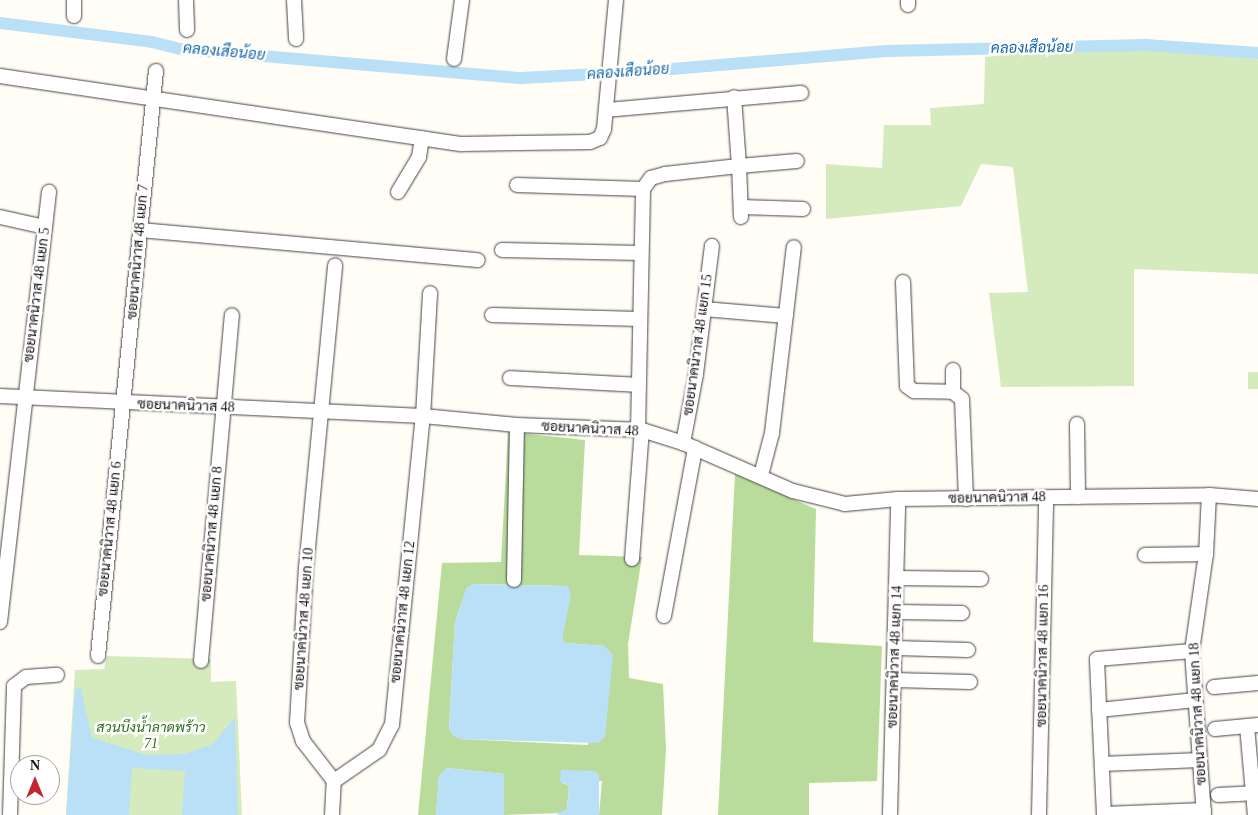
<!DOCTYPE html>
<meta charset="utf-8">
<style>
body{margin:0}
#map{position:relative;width:1258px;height:815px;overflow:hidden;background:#fffdf5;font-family:"Times New Roman",Sarabun,serif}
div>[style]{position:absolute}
.green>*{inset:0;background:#d5ebbd;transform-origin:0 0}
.forest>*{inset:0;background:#b9dc9c}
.water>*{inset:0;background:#b9e0f7}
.canal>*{height:12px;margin:-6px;padding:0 6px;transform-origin:6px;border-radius:6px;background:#b9e0f7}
.roads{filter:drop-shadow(0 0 1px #444) drop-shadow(0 0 1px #444)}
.minor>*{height:14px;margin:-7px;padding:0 7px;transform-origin:7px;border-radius:7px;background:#fff}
span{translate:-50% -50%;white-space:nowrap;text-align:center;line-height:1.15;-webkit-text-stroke:5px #fff;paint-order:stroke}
.street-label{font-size:14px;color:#111}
.park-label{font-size:14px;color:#2f6b1f;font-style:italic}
.water-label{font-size:15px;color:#1768a6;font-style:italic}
.north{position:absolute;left:10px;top:755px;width:50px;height:50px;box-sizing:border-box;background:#fff;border:1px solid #a0a0a0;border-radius:50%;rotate:0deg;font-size:14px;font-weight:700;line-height:20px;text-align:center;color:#111}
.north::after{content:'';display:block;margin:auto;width:18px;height:22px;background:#c4262e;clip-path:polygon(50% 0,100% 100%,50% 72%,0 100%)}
</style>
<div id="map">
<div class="green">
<div style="clip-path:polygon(1145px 50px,1258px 59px,1258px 274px,1134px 269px,1134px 386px,1001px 387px,989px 293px,1028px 292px,1013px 167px,981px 164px,961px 206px,826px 219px,826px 164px,882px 168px,884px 125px,931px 125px,930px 108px,984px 104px,985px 57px,1043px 51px)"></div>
<div style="left:1258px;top:372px;width:17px;height:10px;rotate:90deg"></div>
<div style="clip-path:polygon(107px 656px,211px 659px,211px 682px,236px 681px,242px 815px,66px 815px,75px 670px,104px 669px)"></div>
</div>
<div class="forest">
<div style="clip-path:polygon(evenodd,508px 432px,585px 440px,579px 555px,642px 557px,628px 644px,629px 678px,663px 684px,666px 749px,662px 815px,599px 815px,602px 781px,561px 782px,569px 786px,567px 809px,563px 813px,504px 815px,504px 774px,447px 768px,439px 776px,436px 815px,418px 815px,442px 563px,501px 562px,508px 432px,473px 584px,568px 586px,562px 639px,565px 643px,605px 646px,588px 745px,460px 739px,453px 735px,449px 728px,455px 622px,467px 588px,473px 584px)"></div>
<div style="clip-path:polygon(735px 474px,816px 509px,813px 642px,882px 646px,877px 781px,809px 783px,809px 815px,718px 815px)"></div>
</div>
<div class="water">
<div style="clip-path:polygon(473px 584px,568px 586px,571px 595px,562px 639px,566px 643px,605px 646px,613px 655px,605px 737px,598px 743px,460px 739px,453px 735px,449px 728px,455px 622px,467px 588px)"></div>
<div style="clip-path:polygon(81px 688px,92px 738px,147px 755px,184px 754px,213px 744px,235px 717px,238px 815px,182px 815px,185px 771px,132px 768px,129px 815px,66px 815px,75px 689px)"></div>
<div style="clip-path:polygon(447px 768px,504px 774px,504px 815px,436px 815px,439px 776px)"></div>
<div style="clip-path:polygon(561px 770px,595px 771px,599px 775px,599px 815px,556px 815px,567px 809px,569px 786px,560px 781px)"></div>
</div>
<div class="canal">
<div style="left:0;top:23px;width:153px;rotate:7.1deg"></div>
<div style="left:152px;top:42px;width:30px;rotate:14deg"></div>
<div style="left:181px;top:49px;width:341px;rotate:4.9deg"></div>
<div style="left:521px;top:78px;width:115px;rotate:-3deg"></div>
<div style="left:636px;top:72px;width:251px;rotate:-4.8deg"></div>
<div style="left:886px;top:51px;width:260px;rotate:-1.3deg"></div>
<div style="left:1146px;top:45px;width:112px;rotate:4.1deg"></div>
</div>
<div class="roads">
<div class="minor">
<div style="left:74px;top:0;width:16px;rotate:90deg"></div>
<div style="left:186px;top:0;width:30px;rotate:88deg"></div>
<div style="left:294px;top:0;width:39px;rotate:87deg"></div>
<div style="left:908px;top:5px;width:5px;rotate:-90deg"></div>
<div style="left:454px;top:59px;width:60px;rotate:-82.3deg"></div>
<div style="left:0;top:76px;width:467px;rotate:8.4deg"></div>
<div style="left:462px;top:144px;width:128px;rotate:-0.9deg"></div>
<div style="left:590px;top:142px;width:11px;rotate:-22deg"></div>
<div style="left:600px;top:138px;width:10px;rotate:-66deg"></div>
<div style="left:604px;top:129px;width:130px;rotate:-84.7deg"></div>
<div style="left:606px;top:110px;width:196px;rotate:-5deg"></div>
<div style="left:517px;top:185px;width:126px;rotate:1.8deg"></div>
<div style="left:398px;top:192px;width:41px;rotate:-59deg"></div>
<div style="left:419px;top:157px;width:19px;rotate:-81deg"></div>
<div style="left:741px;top:207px;width:62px;rotate:1.8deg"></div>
<div style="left:0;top:217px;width:46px;rotate:12.5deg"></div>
<div style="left:741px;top:217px;width:51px;rotate:-92.2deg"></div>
<div style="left:739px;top:166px;width:58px;rotate:-4.9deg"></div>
<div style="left:140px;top:230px;width:339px;rotate:5.1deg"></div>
<div style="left:502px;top:250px;width:138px;rotate:1.2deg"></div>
<div style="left:903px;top:282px;width:104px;rotate:87.8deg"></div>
<div style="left:907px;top:386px;width:9px;rotate:36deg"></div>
<div style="left:914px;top:391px;width:39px;rotate:1deg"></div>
<div style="left:953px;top:392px;width:11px;rotate:38deg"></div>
<div style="left:962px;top:399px;width:100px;rotate:87.7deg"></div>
<div style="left:704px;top:309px;width:82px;rotate:4.9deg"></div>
<div style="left:492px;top:315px;width:147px;rotate:1.6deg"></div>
<div style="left:953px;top:370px;width:22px;rotate:90deg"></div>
<div style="left:510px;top:378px;width:128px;rotate:3.1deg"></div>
<div style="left:0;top:396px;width:423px;rotate:2.7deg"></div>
<div style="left:423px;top:416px;width:94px;rotate:5.5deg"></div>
<div style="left:517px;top:425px;width:125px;rotate:2.3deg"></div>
<div style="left:642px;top:430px;width:43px;rotate:17.6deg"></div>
<div style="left:683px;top:443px;width:120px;rotate:23.6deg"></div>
<div style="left:793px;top:491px;width:54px;rotate:14deg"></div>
<div style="left:845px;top:504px;width:53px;rotate:-5.4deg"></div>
<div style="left:898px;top:499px;width:311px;rotate:-0.7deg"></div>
<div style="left:1209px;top:495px;width:49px;rotate:4.7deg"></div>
<div style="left:1077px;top:424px;width:73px;rotate:89.2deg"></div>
<div style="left:638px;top:430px;width:241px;rotate:-88.8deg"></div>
<div style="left:643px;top:189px;width:14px;rotate:-54deg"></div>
<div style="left:651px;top:178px;width:15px;rotate:-16deg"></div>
<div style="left:665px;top:174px;width:74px;rotate:-6.2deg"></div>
<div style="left:739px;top:166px;width:69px;rotate:-94.1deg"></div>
<div style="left:683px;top:443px;width:70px;rotate:-79.3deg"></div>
<div style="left:696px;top:374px;width:129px;rotate:-82.9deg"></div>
<div style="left:761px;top:475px;width:43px;rotate:-75.3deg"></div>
<div style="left:772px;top:433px;width:187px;rotate:-83.3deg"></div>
<div style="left:1145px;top:555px;width:61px;rotate:-0.9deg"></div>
<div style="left:632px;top:559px;width:129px;rotate:-85.6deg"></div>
<div style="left:897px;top:578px;width:84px;rotate:0.7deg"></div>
<div style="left:514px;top:580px;width:155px;rotate:-88.9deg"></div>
<div style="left:896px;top:612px;width:66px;rotate:0.9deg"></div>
<div style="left:664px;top:616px;width:171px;rotate:-79.5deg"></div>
<div style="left:0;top:622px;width:433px;rotate:-83.5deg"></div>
<div style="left:895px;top:648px;width:73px;rotate:1.6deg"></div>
<div style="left:98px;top:656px;width:588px;rotate:-84.34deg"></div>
<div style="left:201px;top:661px;width:347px;rotate:-84.9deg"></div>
<div style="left:894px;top:680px;width:76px;rotate:1.5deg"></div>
<div style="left:1214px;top:687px;width:44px;rotate:-5.2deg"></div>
<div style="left:1099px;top:710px;width:97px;rotate:-5.9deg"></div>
<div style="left:1247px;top:726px;width:89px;rotate:84.9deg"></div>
<div style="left:1215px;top:729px;width:43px;rotate:-5.3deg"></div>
<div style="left:1102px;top:764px;width:98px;rotate:-2.3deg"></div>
<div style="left:334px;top:781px;width:55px;rotate:-34.6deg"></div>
<div style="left:379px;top:750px;width:28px;rotate:-63deg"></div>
<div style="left:392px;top:725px;width:311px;rotate:-84.3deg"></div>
<div style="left:423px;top:416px;width:123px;rotate:-86.7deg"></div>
<div style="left:1218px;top:795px;width:40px;rotate:-2.9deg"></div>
<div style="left:1104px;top:814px;width:100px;rotate:-2.3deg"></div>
<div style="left:10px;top:815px;width:129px;rotate:-88.2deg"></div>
<div style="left:14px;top:686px;width:15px;rotate:-37deg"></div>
<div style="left:26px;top:677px;width:31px;rotate:-4deg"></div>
<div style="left:332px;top:815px;width:34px;rotate:-87deg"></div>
<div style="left:334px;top:781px;width:51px;rotate:-127.8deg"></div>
<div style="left:303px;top:741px;width:19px;rotate:-108deg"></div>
<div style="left:297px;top:723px;width:155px;rotate:-86.7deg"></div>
<div style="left:306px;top:568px;width:304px;rotate:-84.5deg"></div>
<div style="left:890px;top:815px;width:316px;rotate:-88.5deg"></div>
<div style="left:1039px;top:815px;width:317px;rotate:-88.7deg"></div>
<div style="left:1104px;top:815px;width:156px;rotate:-92.6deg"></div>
<div style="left:1097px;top:659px;width:95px;rotate:-4.8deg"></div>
<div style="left:1204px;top:815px;width:164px;rotate:-94.2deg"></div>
<div style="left:1192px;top:651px;width:98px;rotate:-81.8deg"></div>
<div style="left:1206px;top:554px;width:59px;rotate:-87.1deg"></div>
</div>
</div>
<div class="street-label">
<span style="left:138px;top:252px;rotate:-85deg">ซอยนาคนิวาส 48 แยก 7</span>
<span style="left:37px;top:295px;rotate:-83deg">ซอยนาคนิวาส 48 แยก 5</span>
<span style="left:698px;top:345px;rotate:-82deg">ซอยนาคนิวาส 48 แยก 15</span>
<span style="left:186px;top:406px;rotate:2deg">ซอยนาคนิวาส 48</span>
<span style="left:590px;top:429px;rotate:3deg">ซอยนาคนิวาส 48</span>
<span style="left:997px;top:498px;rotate:-1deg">ซอยนาคนิวาส 48</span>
<span style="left:110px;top:529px;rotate:-84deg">ซอยนาคนิวาส 48 แยก 6</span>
<span style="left:212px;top:534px;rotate:-85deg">ซอยนาคนิวาส 48 แยก 8</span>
<span style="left:403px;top:612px;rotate:-84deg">ซอยนาคนิวาส 48 แยก 12</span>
<span style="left:304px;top:619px;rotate:-86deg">ซอยนาคนิวาส 48 แยก 10</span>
<span style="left:1043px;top:656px;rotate:-89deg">ซอยนาคนิวาส 48 แยก 16</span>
<span style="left:895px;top:657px;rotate:-88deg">ซอยนาคนิวาส 48 แยก 14</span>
<span style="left:1198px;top:714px;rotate:-93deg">ซอยนาคนิวาส 48 แยก 18</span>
</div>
<div class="park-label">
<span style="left:151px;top:736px">สวนบึงน้ำลาดพร้าว<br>71</span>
</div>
<div class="water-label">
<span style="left:1032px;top:48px;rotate:-1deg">คลองเสือน้อย</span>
<span style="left:224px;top:52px;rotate:5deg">คลองเสือน้อย</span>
<span style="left:628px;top:72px;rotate:-4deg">คลองเสือน้อย</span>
</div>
<div class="north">N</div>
</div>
